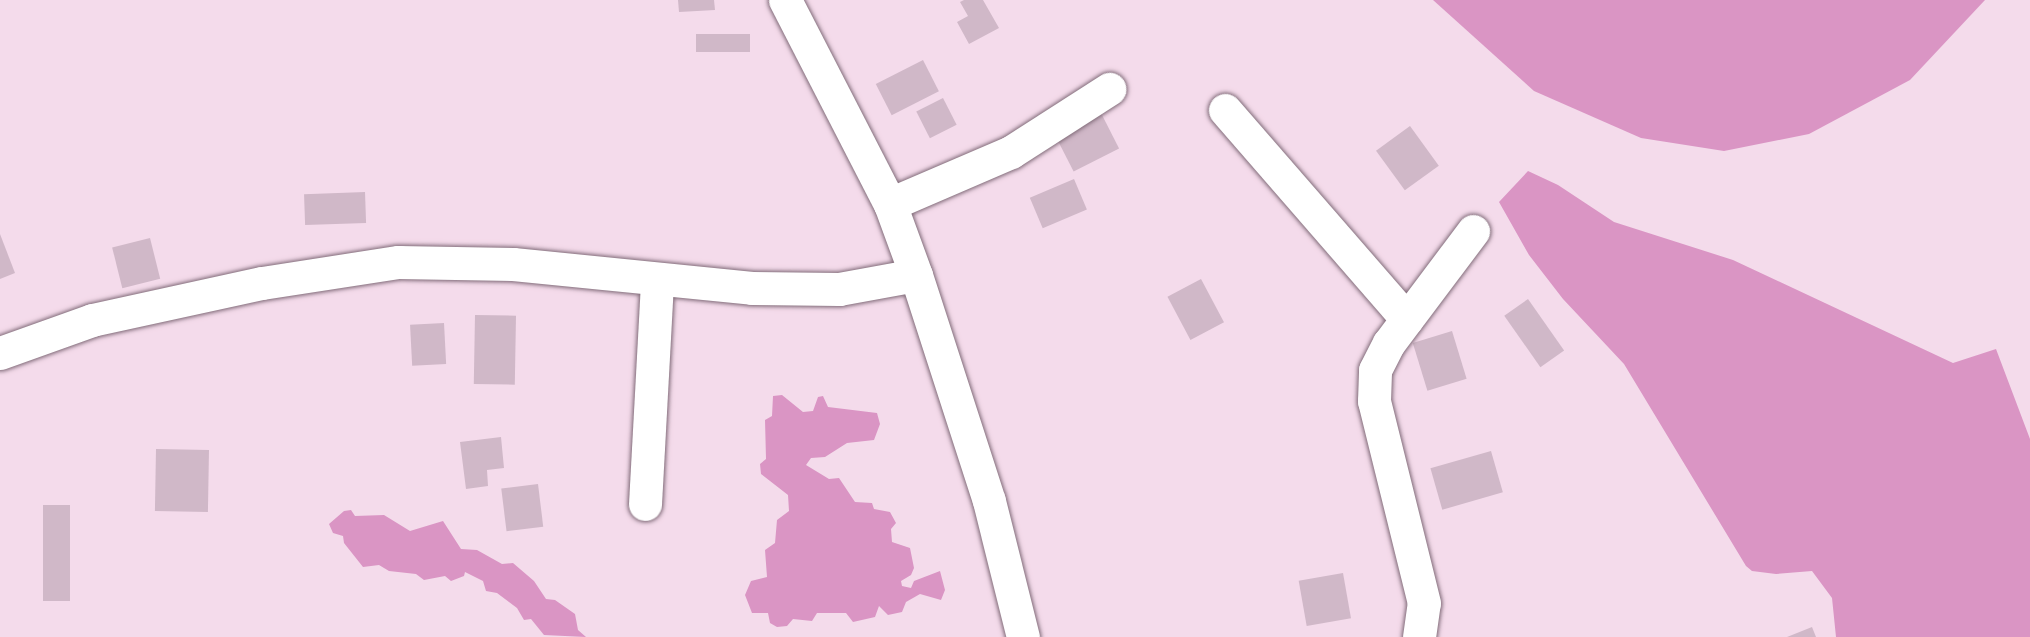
<!DOCTYPE html>
<style>
body{margin:0}
#map{position:relative;width:2030px;height:637px;overflow:hidden;background:#f4dbeb;font-family:Overpass,sans-serif}
div>[style]{position:absolute}
.forest>*{inset:0;background:#da95c4}
.building>*{inset:0;background:#d0b8c8;transform-origin:0 0}
.roads{filter:drop-shadow(0 0 2px #826c7a) drop-shadow(0 0 2px #826c7a)}
.minor>*{height:33px;margin:-16.5px;padding:0 16.5px;transform-origin:16.5px;border-radius:16.5px;background:#fff}
span{translate:-50% -50%;white-space:nowrap;text-align:center;line-height:1.15;-webkit-text-stroke:6px #feeaf7;paint-order:stroke}
</style>
<div id="map">
<div class="forest">
<div style="clip-path:polygon(1433px 0,1985px 0,1910px 80px,1809px 134px,1724px 151px,1641px 138px,1534px 91px)"></div>
<div style="clip-path:polygon(1528px 171px,1558px 185px,1614px 222px,1733px 260px,1953px 363px,1996px 349px,2030px 439px,2030px 637px,1836px 637px,1832px 598px,1812px 571px,1776px 574px,1752px 571px,1746px 566px,1624px 364px,1563px 299px,1529px 255px,1499px 202px)"></div>
<div style="clip-path:polygon(782px 395px,803px 412px,813px 411px,818px 397px,823px 396px,828px 407px,877px 413px,880px 424px,874px 440px,847px 443px,825px 457px,811px 458px,806px 465px,829px 479px,839px 478px,855px 502px,872px 503px,874px 509px,890px 512px,896px 523px,891px 529px,892px 542px,910px 548px,914px 568px,911px 575px,901px 581px,902px 586px,911px 588px,914px 581px,940px 571px,945px 590px,941px 600px,920px 594px,906px 602px,902px 612px,888px 615px,879px 606px,875px 617px,853px 622px,846px 613px,817px 613px,812px 621px,793px 619px,787px 626px,777px 627px,770px 623px,768px 613px,752px 613px,745px 595px,751px 581px,767px 577px,765px 550px,775px 543px,777px 520px,789px 511px,788px 495px,761px 474px,760px 464px,766px 459px,765px 420px,772px 416px,773px 396px)"></div>
<div style="clip-path:polygon(351px 510px,355px 516px,384px 515px,410px 531px,443px 521px,461px 549px,477px 550px,502px 564px,513px 563px,534px 581px,546px 599px,555px 600px,575px 614px,578px 630px,586px 637px,544px 635px,531px 619px,524px 620px,517px 608px,497px 593px,486px 591px,483px 581px,465px 572px,464px 576px,451px 581px,445px 576px,424px 580px,416px 574px,389px 571px,379px 565px,363px 567px,344px 543px,343px 536px,333px 533px,329px 524px,344px 511px)"></div>
</div>
<div class="building">
<div style="clip-path:polygon(678px 0,714px 0,715px 10px,679px 12px)"></div>
<div style="clip-path:polygon(964px 0,983px 0,999px 28px,969px 44px,957px 22px,968px 16px,960px 2px)"></div>
<div style="left:750px;top:34px;width:18px;height:54px;rotate:90deg"></div>
<div style="left:923px;top:60px;width:35px;height:53px;rotate:63deg"></div>
<div style="left:943px;top:98px;width:30px;height:30px;rotate:63deg"></div>
<div style="left:1100px;top:111px;width:42px;height:51px;rotate:63deg"></div>
<div style="left:1410px;top:126px;width:49px;height:42px;rotate:54deg"></div>
<div style="left:1074px;top:179px;width:33px;height:48px;rotate:67deg"></div>
<div style="left:365px;top:192px;width:31px;height:61px;rotate:88deg"></div>
<div style="clip-path:polygon(0 234px,15px 273px,0 279px)"></div>
<div style="left:150px;top:238px;width:42px;height:39px;rotate:76deg"></div>
<div style="left:1201px;top:279px;width:49px;height:38px;rotate:62deg"></div>
<div style="left:1528px;top:299px;width:63px;height:29px;rotate:55deg"></div>
<div style="left:475px;top:315px;width:41px;height:69px;rotate:1deg"></div>
<div style="left:444px;top:323px;width:41px;height:34px;rotate:87deg"></div>
<div style="left:1452px;top:331px;width:50px;height:41px;rotate:73deg"></div>
<div style="clip-path:polygon(501px 437px,504px 468px,487px 470px,488px 486px,466px 489px,460px 442px)"></div>
<div style="left:156px;top:449px;width:53px;height:62px;rotate:1deg"></div>
<div style="left:1491px;top:451px;width:43px;height:63px;rotate:74deg"></div>
<div style="left:538px;top:484px;width:43px;height:37px;rotate:83deg"></div>
<div style="left:43px;top:505px;width:27px;height:96px"></div>
<div style="left:1343px;top:573px;width:46px;height:45px;rotate:80deg"></div>
<div style="clip-path:polygon(1812px 627px,1816px 637px,1787px 637px)"></div>
</div>
<div class="roads">
<div class="minor">
<div style="left:785px;top:0;width:229px;rotate:62.8deg"></div>
<div style="left:890px;top:204px;width:76px;rotate:69.9deg"></div>
<div style="left:916px;top:275px;width:237px;rotate:72.1deg"></div>
<div style="left:989px;top:501px;width:140px;rotate:76deg"></div>
<div style="left:1225px;top:110px;width:277px;rotate:49deg"></div>
<div style="left:890px;top:204px;width:132px;rotate:-23.3deg"></div>
<div style="left:1011px;top:152px;width:117px;rotate:-32.7deg"></div>
<div style="left:0;top:353px;width:98px;rotate:-19.7deg"></div>
<div style="left:92px;top:320px;width:174px;rotate:-12.3deg"></div>
<div style="left:262px;top:283px;width:138px;rotate:-8.8deg"></div>
<div style="left:398px;top:262px;width:115px;rotate:1deg"></div>
<div style="left:513px;top:264px;width:240px;rotate:5.7deg"></div>
<div style="left:752px;top:288px;width:87px;rotate:0.7deg"></div>
<div style="left:839px;top:289px;width:78px;rotate:-10.3deg"></div>
<div style="left:645px;top:504px;width:225px;rotate:-86.9deg"></div>
<div style="left:1419px;top:637px;width:34px;rotate:-82deg"></div>
<div style="left:1424px;top:603px;width:208px;rotate:-103.9deg"></div>
<div style="left:1374px;top:401px;width:31px;rotate:-88deg"></div>
<div style="left:1375px;top:370px;width:30px;rotate:-63deg"></div>
<div style="left:1389px;top:343px;width:140px;rotate:-53.1deg"></div>
</div>
</div>
</div>
